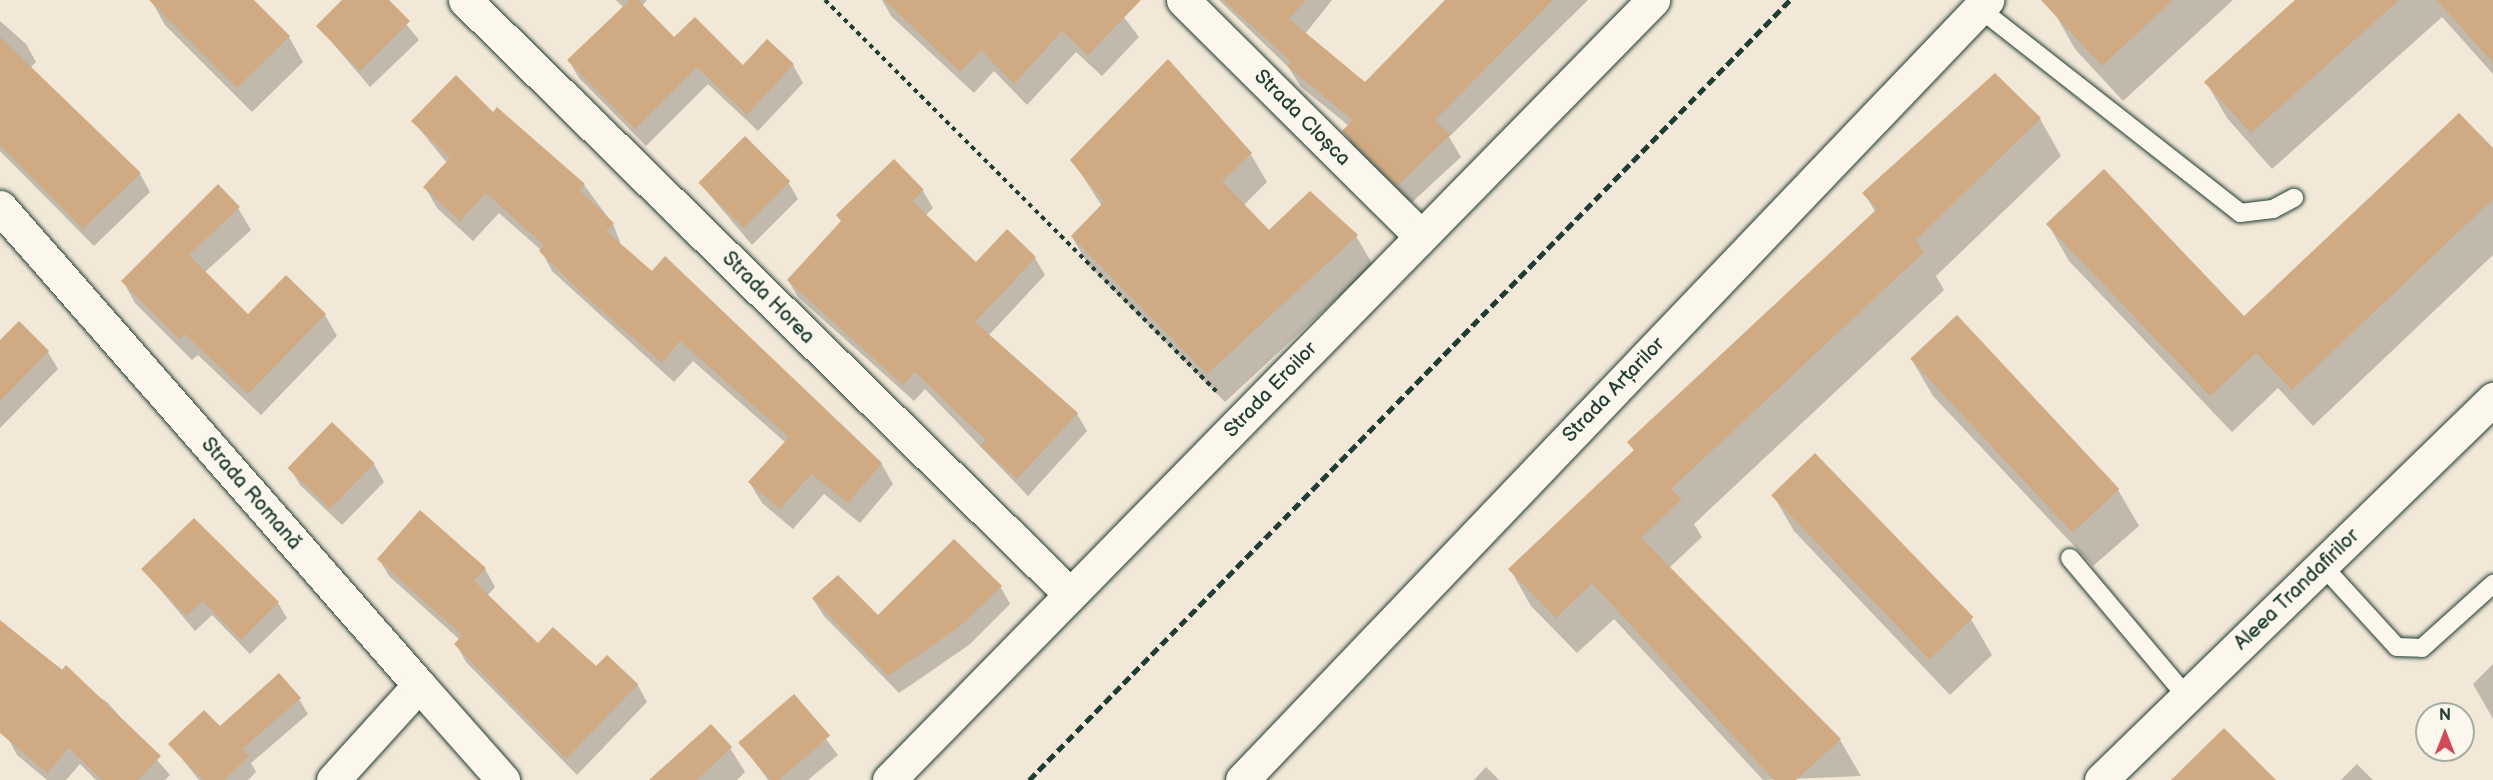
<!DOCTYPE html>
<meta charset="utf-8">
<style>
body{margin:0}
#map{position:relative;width:2493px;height:780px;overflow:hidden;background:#f2e8d7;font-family:"Balsamiq Sans",sans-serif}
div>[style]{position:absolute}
.shadow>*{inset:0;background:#0003}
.building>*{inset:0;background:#d0aa82;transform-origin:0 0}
.path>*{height:4px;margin-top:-2px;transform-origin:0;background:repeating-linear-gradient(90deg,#1f3d34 0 4.5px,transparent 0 9px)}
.roads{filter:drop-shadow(0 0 2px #1f3d34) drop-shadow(0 0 2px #1f3d34)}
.service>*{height:18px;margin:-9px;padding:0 9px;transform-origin:9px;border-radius:9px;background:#fbf7ec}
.minor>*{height:33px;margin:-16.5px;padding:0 16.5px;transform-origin:16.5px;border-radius:16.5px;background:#fbf7ec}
.tertiary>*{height:33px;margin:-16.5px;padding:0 16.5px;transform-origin:16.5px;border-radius:16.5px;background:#fbf7ec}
.rail>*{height:4.5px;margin-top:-2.25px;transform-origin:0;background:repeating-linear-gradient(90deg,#1f3d34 0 9px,transparent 0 13.5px)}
span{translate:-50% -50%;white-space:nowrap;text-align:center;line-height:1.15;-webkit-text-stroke:4.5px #fbf7ec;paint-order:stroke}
.street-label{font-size:20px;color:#1f3d34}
.north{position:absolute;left:2415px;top:702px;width:60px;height:60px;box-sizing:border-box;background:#fbf7ec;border:2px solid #a3ada2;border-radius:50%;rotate:0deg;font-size:16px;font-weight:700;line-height:24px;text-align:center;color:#1f3d34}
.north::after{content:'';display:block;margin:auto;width:21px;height:27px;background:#d1495b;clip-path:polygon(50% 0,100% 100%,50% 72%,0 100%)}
</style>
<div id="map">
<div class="shadow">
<div style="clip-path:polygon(151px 0,252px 0,289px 37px,303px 62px,252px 112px,165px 25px)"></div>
<div style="clip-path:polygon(344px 0,387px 0,419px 40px,370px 87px,318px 26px)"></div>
<div style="clip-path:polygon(616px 0,647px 0,642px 6px,674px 40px,743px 67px,793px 65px,803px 83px,758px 131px,708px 84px,646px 146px,579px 78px,569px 61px,624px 8px)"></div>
<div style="clip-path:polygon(882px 0,1111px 0,1139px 37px,1102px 76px,1076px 52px,1027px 105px,994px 71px,974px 93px,891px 16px)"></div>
<div style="clip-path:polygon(1219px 0,1332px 0,1305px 34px,1365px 84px,1447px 0,1588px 0,1449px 137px,1461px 157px,1409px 205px,1356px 151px,1344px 131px,1349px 126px,1301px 87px,1289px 68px)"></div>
<div style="clip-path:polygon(2068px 0,2233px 0,2123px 101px,2075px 49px,2054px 12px)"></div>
<div style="clip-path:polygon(2298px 0,2493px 0,2493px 74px,2442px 17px,2272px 169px,2227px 118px,2206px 82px)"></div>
<div style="clip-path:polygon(0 21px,26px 44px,36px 62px,30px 68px,140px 174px,150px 192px,94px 246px,0 151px)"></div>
<div style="clip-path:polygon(1995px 75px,2040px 119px,2061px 156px,1936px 276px,1944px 290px,1694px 524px,1702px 537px,1669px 568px,1840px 740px,1861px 776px,1763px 780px,1614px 619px,1577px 653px,1531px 606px,1510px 569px,1635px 452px,1629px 442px,1876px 213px,1864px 193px)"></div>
<div style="clip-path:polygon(493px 114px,584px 185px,613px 224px,622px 247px,881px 463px,893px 484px,860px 523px,824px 494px,793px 529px,762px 503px,750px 483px,786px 443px,693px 361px,674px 382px,552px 271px,541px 250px,499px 213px,473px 241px,437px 208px,425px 187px,447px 163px,413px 121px)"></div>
<div style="clip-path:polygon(2493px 151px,2493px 255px,2313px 426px,2278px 388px,2232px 432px,2069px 261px,2048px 224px,2244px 318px)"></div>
<div style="clip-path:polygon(1250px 153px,1267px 182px,1244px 205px,1269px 232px,1356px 236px,1373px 265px,1225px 402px,1089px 266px,1072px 237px,1102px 206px,1072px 160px)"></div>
<div style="clip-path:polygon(699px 182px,788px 182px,798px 199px,752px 245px)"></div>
<div style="clip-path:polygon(923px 191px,933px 208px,925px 216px,976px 264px,1035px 258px,1045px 275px,988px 336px,1077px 414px,1087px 431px,1028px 496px,925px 389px,914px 401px,798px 297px,788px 280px,842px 223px,838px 215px)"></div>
<div style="clip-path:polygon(238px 208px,251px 230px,204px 273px,248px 316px,325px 315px,337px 336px,261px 415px,198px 355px,192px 360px,135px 303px,123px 281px)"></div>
<div style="clip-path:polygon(0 342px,48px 352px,58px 369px,0 428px)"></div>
<div style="clip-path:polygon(1912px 360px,2118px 490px,2139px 526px,2093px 566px,1933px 396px)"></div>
<div style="clip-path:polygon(332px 424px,374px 464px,384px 482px,342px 525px,300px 485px,290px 468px)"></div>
<div style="clip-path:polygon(1773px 495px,1971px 619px,1992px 655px,1950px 695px,1794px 531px)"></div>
<div style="clip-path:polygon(379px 559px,485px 569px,495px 587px,487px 596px,538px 645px,637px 684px,647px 702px,577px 775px,466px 662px,456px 644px,460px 640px,389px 576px)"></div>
<div style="clip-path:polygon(143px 569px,278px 603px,287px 618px,250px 654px,212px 615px,195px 631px)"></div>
<div style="clip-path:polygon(1000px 586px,1010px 604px,969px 645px,899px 693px,824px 616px,813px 599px,878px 617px)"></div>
<div style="clip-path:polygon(0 624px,108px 703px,170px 775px,165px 780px,96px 780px,80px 764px,66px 780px,47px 780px,17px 755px,0 723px)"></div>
<div style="clip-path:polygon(2493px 664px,2493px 719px,2473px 684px)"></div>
<div style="clip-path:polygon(794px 697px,838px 755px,808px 780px,768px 780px,740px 742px)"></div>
<div style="clip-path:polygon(299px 699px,308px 714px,251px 763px,256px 772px,248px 780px,199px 780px,170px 744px)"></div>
<div style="clip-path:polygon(730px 748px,745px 772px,737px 780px,652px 780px)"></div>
<div style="clip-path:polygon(2357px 764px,2373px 780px,2341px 780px)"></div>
<div style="clip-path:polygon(1486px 767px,1499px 780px,1474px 780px)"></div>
</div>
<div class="building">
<div style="clip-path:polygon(149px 0,254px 0,290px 36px,237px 88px)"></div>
<div style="clip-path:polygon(342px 0,389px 0,410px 21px,360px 71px,316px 26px)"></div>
<div style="clip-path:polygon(630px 0,638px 0,674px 37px,695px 17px,743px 65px,767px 39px,794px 64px,747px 115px,697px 67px,635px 129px,567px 60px)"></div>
<div style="clip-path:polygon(884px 0,1141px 0,1088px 55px,1062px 31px,1014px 84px,981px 50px,960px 72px)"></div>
<div style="clip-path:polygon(1223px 0,1306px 0,1289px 19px,1365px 82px,1445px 0,1553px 0,1435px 120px,1450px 135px,1397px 186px,1342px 131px,1353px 120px,1287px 66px,1291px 61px)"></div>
<div style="clip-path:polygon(2041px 0,2173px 0,2102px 66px)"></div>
<div style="clip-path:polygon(2295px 0,2399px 0,2251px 133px,2204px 82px)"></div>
<div style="clip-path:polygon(2437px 0,2493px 0,2493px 63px)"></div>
<div style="clip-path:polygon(0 37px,141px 173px,83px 229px,0 145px)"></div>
<div style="clip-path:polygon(1168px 59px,1252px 153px,1222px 181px,1269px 230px,1310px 191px,1358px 235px,1207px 374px,1071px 236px,1104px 202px,1070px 160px)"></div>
<div style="clip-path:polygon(1995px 73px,2041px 118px,1916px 240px,1924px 252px,1671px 489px,1682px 499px,1641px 538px,1841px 739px,1796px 780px,1774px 780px,1592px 583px,1556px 618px,1508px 569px,1634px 450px,1627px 442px,1877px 209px,1862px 193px)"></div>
<div style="clip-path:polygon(456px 75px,493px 112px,497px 107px,585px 184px,579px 190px,614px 223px,606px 231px,652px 271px,665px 256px,882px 463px,848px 503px,811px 474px,780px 509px,748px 482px,789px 437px,680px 341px,662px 363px,585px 296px,539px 251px,544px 245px,486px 193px,460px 221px,423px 187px,450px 158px,411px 121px)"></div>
<div style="clip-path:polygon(2459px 113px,2493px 148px,2493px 199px,2292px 390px,2256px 353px,2210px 396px,2046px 224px,2104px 169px,2244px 316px)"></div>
<div style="left:745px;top:136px;width:64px;height:66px;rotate:45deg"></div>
<div style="clip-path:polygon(894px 159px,924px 190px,912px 201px,976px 262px,1007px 229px,1036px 257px,975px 322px,1078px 413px,1017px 479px,980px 446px,986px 440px,915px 372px,903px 385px,787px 280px,841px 221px,836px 215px)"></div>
<div style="clip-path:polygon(218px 184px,240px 207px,189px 255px,248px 314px,286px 275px,326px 314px,248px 394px,185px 334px,179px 339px,121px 281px)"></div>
<div style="left:1957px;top:315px;width:238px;height:64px;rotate:47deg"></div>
<div style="clip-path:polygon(19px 321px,49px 351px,0 401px,0 340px)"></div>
<div style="left:332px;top:422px;width:59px;height:64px;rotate:44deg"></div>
<div style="left:1815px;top:453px;width:228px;height:61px;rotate:46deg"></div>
<div style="clip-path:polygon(420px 510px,486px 568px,474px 581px,538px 643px,553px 627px,596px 666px,607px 655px,638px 684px,566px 759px,454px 644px,462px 635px,377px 559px)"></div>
<div style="clip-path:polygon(194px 518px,279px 602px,241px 640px,203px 601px,186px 616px,141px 569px)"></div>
<div style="clip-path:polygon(954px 539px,1002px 586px,959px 627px,888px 676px,812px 598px,838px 575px,878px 615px)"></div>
<div style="clip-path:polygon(0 620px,62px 670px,66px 665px,161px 756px,138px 780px,102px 780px,69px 748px,47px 773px,0 733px)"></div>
<div style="clip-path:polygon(279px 673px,301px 698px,242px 749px,249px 756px,225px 780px,203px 780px,168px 744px,204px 710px,220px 726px)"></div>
<div style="left:794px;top:694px;width:55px;height:74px;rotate:49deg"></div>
<div style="clip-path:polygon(711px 724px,732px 747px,697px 780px,649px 780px)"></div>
<div style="clip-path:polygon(2224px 728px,2276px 780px,2171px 780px)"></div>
</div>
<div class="path">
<div style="left:825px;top:0;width:554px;rotate:45deg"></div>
</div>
<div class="roads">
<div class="service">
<div style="left:1979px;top:8px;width:332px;rotate:38.1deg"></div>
<div style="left:2240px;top:213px;width:33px;rotate:-7deg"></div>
<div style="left:2273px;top:209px;width:24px;rotate:-28deg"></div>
<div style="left:2070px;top:558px;width:182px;rotate:49.9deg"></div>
<div style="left:2322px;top:565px;width:111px;rotate:47.6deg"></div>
<div style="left:2397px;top:647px;width:25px;rotate:2deg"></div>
<div style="left:2422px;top:648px;width:96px;rotate:-42deg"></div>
</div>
<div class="minor">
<div style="left:465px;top:0;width:849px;rotate:44.48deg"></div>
<div style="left:1183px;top:0;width:335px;rotate:44.8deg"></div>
<div style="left:0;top:207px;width:636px;rotate:48.76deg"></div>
<div style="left:2101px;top:780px;width:547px;rotate:-44.18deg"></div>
</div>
<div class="tertiary">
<div style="left:333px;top:780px;width:128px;rotate:-47.8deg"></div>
<div style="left:419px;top:685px;width:127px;rotate:48.5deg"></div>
<div style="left:889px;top:780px;width:1092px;rotate:-45.59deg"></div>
<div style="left:1242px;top:780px;width:1079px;rotate:-46.31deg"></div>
</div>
</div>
<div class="rail">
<div style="left:1029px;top:780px;width:1090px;rotate:-45.71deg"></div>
</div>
<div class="street-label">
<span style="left:1302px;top:118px;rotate:45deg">Strada Cloșca</span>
<span style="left:768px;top:298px;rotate:45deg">Strada Horea</span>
<span style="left:1271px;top:390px;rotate:-46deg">Strada Eroilor</span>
<span style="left:1614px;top:390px;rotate:-46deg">Strada Arțarilor</span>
<span style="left:251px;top:494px;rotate:49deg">Strada Romană</span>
<span style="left:2297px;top:590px;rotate:-44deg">Aleea Trandafirilor</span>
</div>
<div class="north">N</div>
</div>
